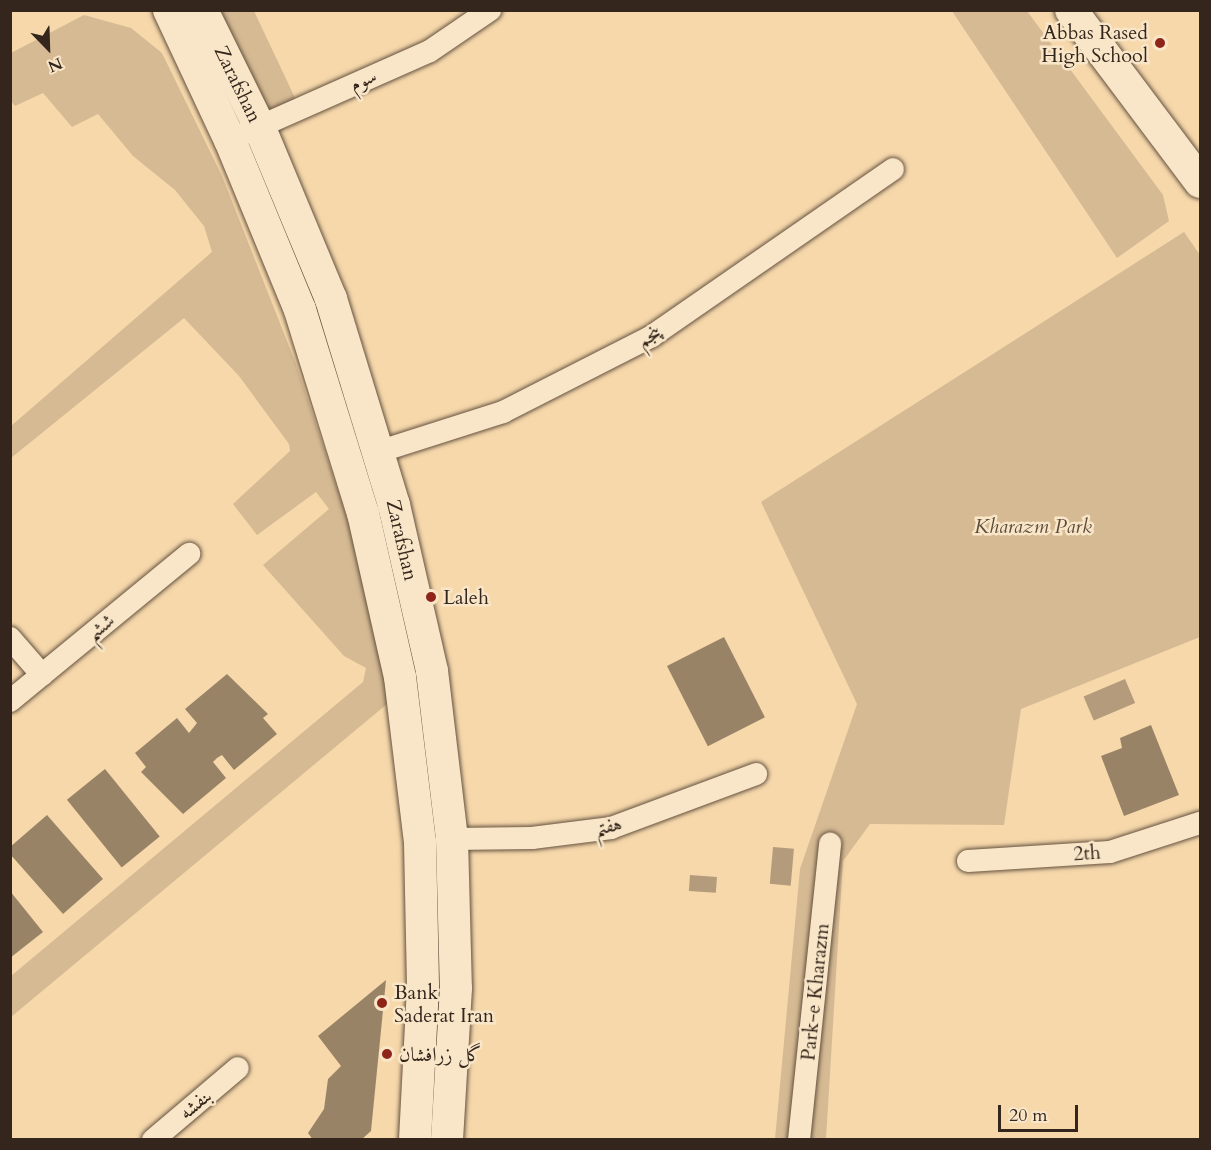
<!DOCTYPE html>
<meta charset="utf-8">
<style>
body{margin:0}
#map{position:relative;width:1211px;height:1150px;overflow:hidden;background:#f6d8ab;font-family:Cardo,Amiri,serif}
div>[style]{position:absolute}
.green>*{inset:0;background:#d5ba93}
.water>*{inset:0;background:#b49b7b;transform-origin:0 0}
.building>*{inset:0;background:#998367;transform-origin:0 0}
.roads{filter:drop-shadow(0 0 2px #655240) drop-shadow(0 0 2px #655240)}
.street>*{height:22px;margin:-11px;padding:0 11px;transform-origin:11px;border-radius:11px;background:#f9e6c8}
.secondary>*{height:32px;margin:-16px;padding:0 16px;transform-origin:16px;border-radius:16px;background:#f9e6c8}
.dots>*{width:16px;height:16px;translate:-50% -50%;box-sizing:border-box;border:3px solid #f9e6c8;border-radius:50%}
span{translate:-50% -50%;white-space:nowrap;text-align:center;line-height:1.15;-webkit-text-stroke:5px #f9e6c8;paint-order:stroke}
.poi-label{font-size:20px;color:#35261d}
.right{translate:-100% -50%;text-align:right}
.left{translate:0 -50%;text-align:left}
.street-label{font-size:20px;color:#35261d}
.park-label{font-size:20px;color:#5d4b3a;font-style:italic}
.frame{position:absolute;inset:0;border:12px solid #35261d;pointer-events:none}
.north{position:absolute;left:18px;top:18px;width:60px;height:60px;-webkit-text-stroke:4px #f9e6c8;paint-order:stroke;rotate:157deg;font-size:16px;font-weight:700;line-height:24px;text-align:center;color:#35261d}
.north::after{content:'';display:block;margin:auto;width:21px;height:27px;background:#35261d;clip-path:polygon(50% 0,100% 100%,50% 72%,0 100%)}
.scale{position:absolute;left:998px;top:1105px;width:80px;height:27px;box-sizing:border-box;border:3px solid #35261d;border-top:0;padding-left:8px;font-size:18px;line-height:21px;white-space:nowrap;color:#35261d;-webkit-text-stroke:4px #f9e6c8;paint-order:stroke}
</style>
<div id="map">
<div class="green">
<div style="clip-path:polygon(217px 11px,254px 11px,296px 100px,269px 110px,258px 100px)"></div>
<div style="clip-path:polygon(952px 11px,1027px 11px,1163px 195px,1169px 221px,1117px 258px)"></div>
<div style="clip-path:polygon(84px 15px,131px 28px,162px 53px,222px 176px,296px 364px,349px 524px,383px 649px,387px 704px,11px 1017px,11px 976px,363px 682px,366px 668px,344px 656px,263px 565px,329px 509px,316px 492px,257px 535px,233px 504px,290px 451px,289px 444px,239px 376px,184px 318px,11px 458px,11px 426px,212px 252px,204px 226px,175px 190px,133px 156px,98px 114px,72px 127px,43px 93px,15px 106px,11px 101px,11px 53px)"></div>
<div style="clip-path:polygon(1184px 232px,1200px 255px,1200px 637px,1021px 709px,1004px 825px,870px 824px,843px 861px,826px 1139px,775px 1139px,800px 869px,857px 704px,761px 502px)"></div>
</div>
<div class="water">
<div style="left:1125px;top:679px;width:26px;height:45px;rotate:67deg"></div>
<div style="left:773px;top:847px;width:21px;height:37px;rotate:5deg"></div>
<div style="left:690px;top:875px;width:27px;height:16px;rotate:4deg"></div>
</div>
<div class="building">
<div style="left:724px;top:637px;width:90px;height:64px;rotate:63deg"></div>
<div style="clip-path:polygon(227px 674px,268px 714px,263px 718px,277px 734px,234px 770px,222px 755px,217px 758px,213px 762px,226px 778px,183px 814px,141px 772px,146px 767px,135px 753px,177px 718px,189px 733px,197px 723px,185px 709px)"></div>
<div style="clip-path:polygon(1151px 725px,1179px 795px,1124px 816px,1101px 756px,1122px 748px,1120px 738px)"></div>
<div style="left:105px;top:769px;width:87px;height:49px;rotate:51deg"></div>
<div style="clip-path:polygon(47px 815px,103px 879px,63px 914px,10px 854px,10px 847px)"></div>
<div style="clip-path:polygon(10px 891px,43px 932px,10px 958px)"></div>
<div style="clip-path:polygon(386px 980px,371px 1131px,361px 1140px,313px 1140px,308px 1133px,324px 1109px,328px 1079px,341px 1066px,318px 1036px)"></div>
</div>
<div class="roads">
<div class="street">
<div style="left:245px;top:133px;width:202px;rotate:-23.9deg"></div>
<div style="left:430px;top:51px;width:73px;rotate:-34.3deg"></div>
<div style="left:378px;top:452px;width:131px;rotate:-17.7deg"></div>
<div style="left:503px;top:412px;width:167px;rotate:-27deg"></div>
<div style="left:652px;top:336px;width:293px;rotate:-34.7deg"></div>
<div style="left:10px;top:638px;width:49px;rotate:49.1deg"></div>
<div style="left:10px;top:701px;width:232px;rotate:-39.4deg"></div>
<div style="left:452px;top:839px;width:80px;rotate:-0.7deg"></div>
<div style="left:532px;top:838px;width:80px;rotate:-7.2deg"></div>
<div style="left:611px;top:828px;width:155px;rotate:-20.4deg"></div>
<div style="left:968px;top:861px;width:142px;rotate:-3.6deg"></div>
<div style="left:1110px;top:852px;width:95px;rotate:-17.9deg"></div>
<div style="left:153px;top:1140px;width:111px;rotate:-40.3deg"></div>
<div style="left:799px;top:1140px;width:298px;rotate:-84deg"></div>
</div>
<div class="secondary">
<div style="left:169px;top:10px;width:144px;rotate:64.9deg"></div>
<div style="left:230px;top:140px;width:184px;rotate:67.6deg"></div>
<div style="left:300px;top:310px;width:213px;rotate:72.8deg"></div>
<div style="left:363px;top:513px;width:168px;rotate:77.3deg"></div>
<div style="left:400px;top:677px;width:166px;rotate:83.1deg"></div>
<div style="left:420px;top:842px;width:145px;rotate:88.8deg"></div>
<div style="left:423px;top:987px;width:153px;rotate:93deg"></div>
<div style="left:202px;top:10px;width:129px;rotate:63.8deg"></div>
<div style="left:259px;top:126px;width:187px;rotate:67.4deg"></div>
<div style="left:331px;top:299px;width:215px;rotate:73deg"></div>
<div style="left:394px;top:505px;width:170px;rotate:77.1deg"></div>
<div style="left:432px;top:671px;width:169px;rotate:83.2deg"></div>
<div style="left:452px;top:839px;width:149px;rotate:88.5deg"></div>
<div style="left:456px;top:988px;width:152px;rotate:93.4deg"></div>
<div style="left:1071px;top:10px;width:215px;rotate:53.1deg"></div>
</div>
</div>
<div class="dots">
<div style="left:1160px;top:43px;background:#8f2418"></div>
<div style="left:431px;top:597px;background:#8f2418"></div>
<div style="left:382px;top:1003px;background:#8f2418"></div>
<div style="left:387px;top:1054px;background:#8f2418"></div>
</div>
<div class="poi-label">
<span class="right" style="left:1148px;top:44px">Abbas Rased<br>High School</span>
<span class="left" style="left:443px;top:597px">Laleh</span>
<span class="left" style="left:394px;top:1004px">Bank<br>Saderat Iran</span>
<span class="left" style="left:399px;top:1054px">گل زرافشان</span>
</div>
<div class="street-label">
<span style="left:363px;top:80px;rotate:-24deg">سوم</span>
<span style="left:238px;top:84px;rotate:64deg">Zarafshan</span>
<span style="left:649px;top:336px;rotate:-30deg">پنجم</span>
<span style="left:402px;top:540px;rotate:77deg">Zarafshan</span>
<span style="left:100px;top:627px;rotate:-39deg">ششم</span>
<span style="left:608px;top:826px;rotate:-13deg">هفتم</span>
<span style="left:1087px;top:853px;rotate:-4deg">2th</span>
<span style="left:815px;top:992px;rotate:-84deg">Park-e Kharazm</span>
<span style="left:195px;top:1104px;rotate:-40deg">بنفشه</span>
</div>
<div class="park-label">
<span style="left:1033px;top:526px">Kharazm Park</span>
</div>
<div class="frame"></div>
<div class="north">N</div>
<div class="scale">20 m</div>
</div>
